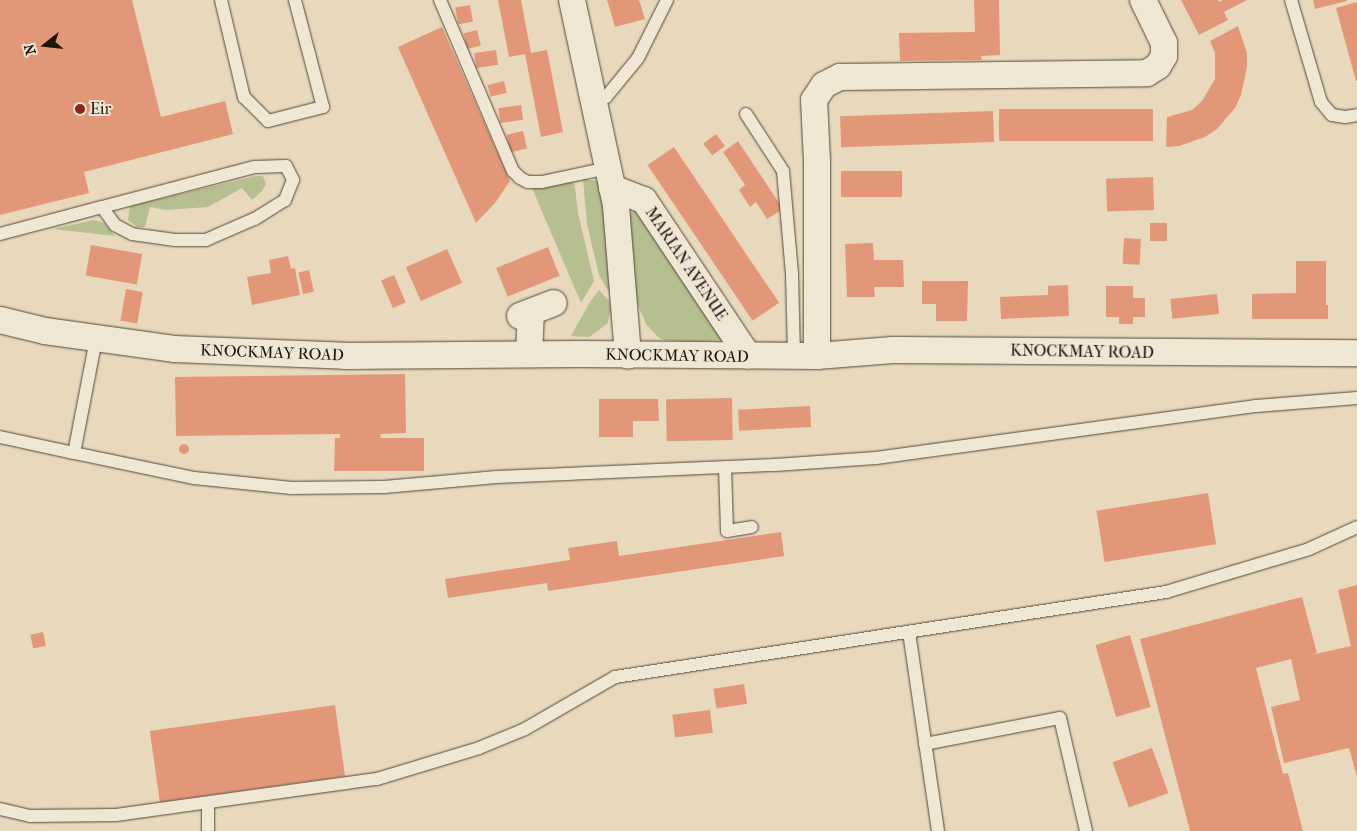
<!DOCTYPE html>
<style>
body{margin:0}
#map{position:relative;width:1357px;height:831px;overflow:hidden;background:#e8d9bd;font-family:"IM FELL French Canon",serif}
div>[style]{position:absolute}
.green>*{inset:0;background:#b6bf90}
.building>*{inset:0;background:#e29878;transform-origin:0 0}
.round{border-radius:50%}
.roads{filter:drop-shadow(0 0 1px #504738) drop-shadow(0 0 1px #504738)}
.lane>*{height:12px;margin:-6px;padding:0 6px;transform-origin:6px;border-radius:6px;background:#f0e6d4}
.street>*{height:26px;margin:-13px;padding:0 13px;transform-origin:13px;border-radius:13px;background:#f0e6d4}
.dots>*{width:14px;height:14px;translate:-50% -50%;box-sizing:border-box;border:2px solid #f0e6d4;border-radius:50%}
span{translate:-50% -50%;white-space:nowrap;text-align:center;line-height:1.15;-webkit-text-stroke:4px #f0e6d4;paint-order:stroke}
.poi-label{font-size:16px;color:#1e160c}
.left{translate:0 -50%;text-align:left}
.street-label{font-size:16px;color:#1e160c}
.north{position:absolute;left:20px;top:20px;width:50px;height:50px;-webkit-text-stroke:4px #f0e6d4;paint-order:stroke;rotate:254deg;font-size:14px;font-weight:700;line-height:20px;text-align:center;color:#1e160c}
.north::after{content:'';display:block;margin:auto;width:18px;height:22px;background:#1e160c;clip-path:polygon(50% 0,100% 100%,50% 72%,0 100%)}
</style>
<div id="map">
<div class="green">
<div style="clip-path:polygon(256px 176px,263px 176px,266px 184px,262px 191px,252px 200px,242px 188px,208px 207px,166px 210px,150px 207px,145px 227px,137px 227px,128px 220px,130px 206px)"></div>
<div style="clip-path:polygon(574px 179px,578px 213px,594px 281px,581px 303px,532px 188px)"></div>
<div style="clip-path:polygon(583px 179px,598px 181px,605px 217px,611px 295px,599px 275px,587px 224px)"></div>
<div style="clip-path:polygon(635px 208px,725px 338px,721px 340px,697px 342px,665px 340px,659px 338px,646px 324px,636px 300px,629px 216px)"></div>
<div style="clip-path:polygon(94px 220px,104px 223px,115px 236px,53px 229px)"></div>
<div style="clip-path:polygon(599px 290px,610px 302px,611px 311px,607px 324px,589px 337px,571px 336px,590px 302px)"></div>
</div>
<div class="building">
<div style="clip-path:polygon(0 0,132px 0,161px 117px,225px 101px,233px 134px,84px 172px,89px 193px,0 215px)"></div>
<div style="clip-path:polygon(498px 0,521px 0,531px 53px,547px 50px,563px 132px,541px 137px,525px 54px,509px 57px)"></div>
<div style="clip-path:polygon(607px 0,639px 0,645px 19px,615px 27px)"></div>
<div style="clip-path:polygon(974px 0,999px 0,1000px 55px,981px 56px,982px 60px,900px 61px,899px 33px,975px 32px)"></div>
<div style="clip-path:polygon(1181px 0,1218px 0,1219px 2px,1223px 0,1247px 0,1224px 12px,1228px 20px,1199px 35px)"></div>
<div style="clip-path:polygon(1313px 0,1346px 0,1347px 1px,1315px 9px)"></div>
<div style="clip-path:polygon(1357px 2px,1357px 81px,1356px 81px,1336px 8px)"></div>
<div style="left:470px;top:5px;width:17px;height:15px;rotate:80deg"></div>
<div style="clip-path:polygon(1238px 26px,1247px 53px,1247px 67px,1241px 95px,1235px 108px,1217px 129px,1205px 137px,1179px 146px,1166px 147px,1167px 117px,1192px 110px,1202px 101px,1215px 79px,1215px 53px,1210px 41px)"></div>
<div style="clip-path:polygon(442px 27px,510px 181px,495px 203px,476px 223px,398px 47px)"></div>
<div style="left:477px;top:30px;width:16px;height:14px;rotate:76deg"></div>
<div style="left:496px;top:50px;width:15px;height:22px;rotate:82deg"></div>
<div style="left:504px;top:81px;width:12px;height:17px;rotate:76deg"></div>
<div style="left:521px;top:105px;width:15px;height:23px;rotate:82deg"></div>
<div style="left:1153px;top:109px;width:32px;height:154px;rotate:90deg"></div>
<div style="left:993px;top:111px;width:31px;height:153px;rotate:88deg"></div>
<div style="left:523px;top:131px;width:18px;height:17px;rotate:77deg"></div>
<div style="left:716px;top:134px;width:15px;height:16px;rotate:53deg"></div>
<div style="clip-path:polygon(738px 141px,783px 209px,767px 219px,756px 202px,750px 207px,739px 190px,745px 185px,723px 152px)"></div>
<div style="left:674px;top:147px;width:188px;height:32px;rotate:56deg"></div>
<div style="left:902px;top:171px;width:26px;height:61px;rotate:90deg"></div>
<div style="left:1153px;top:177px;width:33px;height:47px;rotate:88deg"></div>
<div style="left:1150px;top:223px;width:17px;height:18px"></div>
<div style="left:1124px;top:238px;width:17px;height:26px;rotate:3deg"></div>
<div style="clip-path:polygon(873px 243px,874px 260px,903px 260px,904px 287px,874px 287px,875px 297px,847px 297px,845px 244px)"></div>
<div style="left:91px;top:245px;width:52px;height:31px;rotate:10deg"></div>
<div style="left:548px;top:247px;width:31px;height:56px;rotate:68deg"></div>
<div style="left:447px;top:249px;width:37px;height:45px;rotate:66deg"></div>
<div style="clip-path:polygon(288px 256px,291px 269px,295px 268px,300px 295px,252px 305px,247px 277px,271px 273px,269px 260px)"></div>
<div style="clip-path:polygon(1296px 261px,1326px 261px,1326px 305px,1328px 305px,1328px 319px,1252px 319px,1252px 294px,1296px 293px)"></div>
<div style="left:309px;top:270px;width:22px;height:11px;rotate:77deg"></div>
<div style="left:394px;top:275px;width:30px;height:14px;rotate:67deg"></div>
<div style="clip-path:polygon(922px 281px,968px 281px,967px 321px,936px 321px,936px 304px,922px 304px)"></div>
<div style="clip-path:polygon(1068px 285px,1069px 316px,1001px 319px,1000px 297px,1048px 295px,1048px 286px)"></div>
<div style="clip-path:polygon(1106px 286px,1133px 286px,1133px 298px,1145px 298px,1145px 317px,1133px 317px,1133px 324px,1119px 324px,1119px 317px,1106px 317px)"></div>
<div style="left:126px;top:289px;width:17px;height:32px;rotate:10deg"></div>
<div style="left:1217px;top:294px;width:20px;height:47px;rotate:84deg"></div>
<div style="clip-path:polygon(405px 374px,406px 433px,381px 434px,380px 438px,424px 438px,424px 471px,334px 471px,335px 438px,340px 438px,340px 434px,176px 436px,175px 377px)"></div>
<div style="left:732px;top:398px;width:42px;height:66px;rotate:89deg"></div>
<div style="clip-path:polygon(599px 399px,658px 399px,659px 421px,633px 421px,633px 437px,599px 437px)"></div>
<div style="left:810px;top:406px;width:21px;height:72px;rotate:87deg"></div>
<div class="round" style="left:179px;top:444px;width:10px;height:10px"></div>
<div style="left:1208px;top:493px;width:52px;height:113px;rotate:81deg"></div>
<div style="clip-path:polygon(781px 532px,784px 556px,548px 591px,547px 583px,448px 598px,445px 579px,570px 560px,568px 548px,617px 541px,619px 556px)"></div>
<div style="clip-path:polygon(1357px 585px,1357px 777px,1349px 748px,1284px 763px,1271px 707px,1300px 700px,1291px 659px,1256px 668px,1283px 774px,1288px 773px,1303px 831px,1190px 831px,1140px 639px,1302px 597px,1317px 653px,1311px 655px,1351px 646px,1338px 590px)"></div>
<div style="left:43px;top:632px;width:14px;height:13px;rotate:78deg"></div>
<div style="left:1130px;top:635px;width:75px;height:36px;rotate:74deg"></div>
<div style="left:744px;top:684px;width:20px;height:31px;rotate:81deg"></div>
<div style="left:335px;top:705px;width:72px;height:187px;rotate:82deg"></div>
<div style="left:710px;top:710px;width:23px;height:38px;rotate:83deg"></div>
<div style="left:1152px;top:748px;width:48px;height:42px;rotate:70deg"></div>
</div>
<div class="roads">
<div class="lane">
<div style="left:221px;top:0;width:100px;rotate:76.7deg"></div>
<div style="left:244px;top:97px;width:34px;rotate:45deg"></div>
<div style="left:268px;top:121px;width:57px;rotate:-14.3deg"></div>
<div style="left:323px;top:107px;width:111px;rotate:-104.7deg"></div>
<div style="left:440px;top:0;width:186px;rotate:66.9deg"></div>
<div style="left:513px;top:171px;width:10px;rotate:45deg"></div>
<div style="left:520px;top:178px;width:9px;rotate:27deg"></div>
<div style="left:528px;top:182px;width:14px"></div>
<div style="left:542px;top:182px;width:67px;rotate:-12deg"></div>
<div style="left:1291px;top:0;width:106px;rotate:73.6deg"></div>
<div style="left:1321px;top:102px;width:17px;rotate:50deg"></div>
<div style="left:1332px;top:115px;width:13px;rotate:9deg"></div>
<div style="left:1345px;top:117px;width:12px;rotate:-9deg"></div>
<div style="left:595px;top:101px;width:12px;rotate:-20deg"></div>
<div style="left:606px;top:97px;width:50px;rotate:-50.6deg"></div>
<div style="left:638px;top:58px;width:65px;rotate:-63.4deg"></div>
<div style="left:746px;top:114px;width:68px;rotate:57deg"></div>
<div style="left:783px;top:171px;width:102px;rotate:85deg"></div>
<div style="left:792px;top:273px;width:83px;rotate:88.6deg"></div>
<div style="left:0;top:234px;width:106px;rotate:-14.8deg"></div>
<div style="left:102px;top:207px;width:158px;rotate:-14.7deg"></div>
<div style="left:255px;top:167px;width:31px;rotate:-2deg"></div>
<div style="left:286px;top:166px;width:16px;rotate:63deg"></div>
<div style="left:293px;top:180px;width:22px;rotate:112deg"></div>
<div style="left:285px;top:200px;width:36px;rotate:148deg"></div>
<div style="left:254px;top:219px;width:52px;rotate:156.4deg"></div>
<div style="left:206px;top:240px;width:31px;rotate:180deg"></div>
<div style="left:175px;top:240px;width:43px;rotate:-172.1deg"></div>
<div style="left:132px;top:234px;width:19px;rotate:-152deg"></div>
<div style="left:115px;top:225px;width:22px;rotate:-126deg"></div>
<div style="left:96px;top:339px;width:116px;rotate:100.9deg"></div>
<div style="left:74px;top:453px;width:123px;rotate:11.8deg"></div>
<div style="left:194px;top:478px;width:98px;rotate:5.9deg"></div>
<div style="left:291px;top:488px;width:93px;rotate:-0.6deg"></div>
<div style="left:384px;top:487px;width:113px;rotate:-5.1deg"></div>
<div style="left:497px;top:477px;width:278px;rotate:-2.5deg"></div>
<div style="left:775px;top:465px;width:101px;rotate:-4deg"></div>
<div style="left:876px;top:458px;width:384px;rotate:-7.8deg"></div>
<div style="left:1256px;top:406px;width:101px;rotate:-4.5deg"></div>
<div style="left:0;top:437px;width:76px;rotate:12.2deg"></div>
<div style="left:725px;top:467px;width:64px;rotate:88.2deg"></div>
<div style="left:727px;top:531px;width:25px;rotate:-9deg"></div>
<div style="left:909px;top:632px;width:201px;rotate:81.7deg"></div>
<div style="left:925px;top:744px;width:137px;rotate:-10.9deg"></div>
<div style="left:1060px;top:718px;width:116px;rotate:77deg"></div>
<div style="left:208px;top:803px;width:28px;rotate:90deg"></div>
<div style="left:0;top:809px;width:31px;rotate:13deg"></div>
<div style="left:30px;top:816px;width:86px;rotate:-0.7deg"></div>
<div style="left:116px;top:815px;width:263px;rotate:-7.9deg"></div>
<div style="left:377px;top:779px;width:107px;rotate:-16.9deg"></div>
<div style="left:479px;top:748px;width:50px;rotate:-22.4deg"></div>
<div style="left:525px;top:729px;width:104px;rotate:-30deg"></div>
<div style="left:615px;top:677px;width:558px;rotate:-8.77deg"></div>
<div style="left:1166px;top:592px;width:149px;rotate:-16.7deg"></div>
<div style="left:1309px;top:549px;width:53px;rotate:-24.6deg"></div>
</div>
<div class="street">
<div style="left:572px;top:0;width:211px;rotate:77.9deg"></div>
<div style="left:616px;top:206px;width:150px;rotate:85.4deg"></div>
<div style="left:612px;top:188px;width:34px;rotate:21deg"></div>
<div style="left:644px;top:200px;width:187px;rotate:56.3deg"></div>
<div style="left:520px;top:316px;width:36px;rotate:-21deg"></div>
<div style="left:0;top:320px;width:46px;rotate:13.7deg"></div>
<div style="left:45px;top:331px;width:130px;rotate:7.9deg"></div>
<div style="left:174px;top:349px;width:171px;rotate:2.3deg"></div>
<div style="left:345px;top:356px;width:234px;rotate:-0.5deg"></div>
<div style="left:579px;top:354px;width:238px;rotate:0.5deg"></div>
<div style="left:817px;top:356px;width:76px;rotate:-4.5deg"></div>
<div style="left:893px;top:350px;width:464px;rotate:0.4deg"></div>
<div style="left:529px;top:354px;width:42px;rotate:-87.3deg"></div>
<div style="left:817px;top:356px;width:195px;rotate:-90deg"></div>
<div style="left:817px;top:161px;width:61px;rotate:-92.8deg"></div>
<div style="left:814px;top:100px;width:18px;rotate:-56deg"></div>
<div style="left:824px;top:85px;width:18px;rotate:-27deg"></div>
<div style="left:840px;top:77px;width:307px;rotate:-0.7deg"></div>
<div style="left:1147px;top:73px;width:13px;rotate:-32deg"></div>
<div style="left:1158px;top:66px;width:12px;rotate:-59deg"></div>
<div style="left:1164px;top:56px;width:13px;rotate:-90deg"></div>
<div style="left:1164px;top:43px;width:48px;rotate:-116deg"></div>
</div>
</div>
<div class="dots">
<div style="left:80px;top:109px;background:#8f2418"></div>
</div>
<div class="poi-label">
<span class="left" style="left:90px;top:109px">Eir</span>
</div>
<div class="street-label">
<span style="left:686px;top:264px;rotate:56deg">MARIAN AVENUE</span>
<span style="left:1082px;top:352px;rotate:1deg">KNOCKMAY ROAD</span>
<span style="left:272px;top:353px;rotate:2deg">KNOCKMAY ROAD</span>
<span style="left:677px;top:356px;rotate:1deg">KNOCKMAY ROAD</span>
</div>
<div class="north">N</div>
</div>
